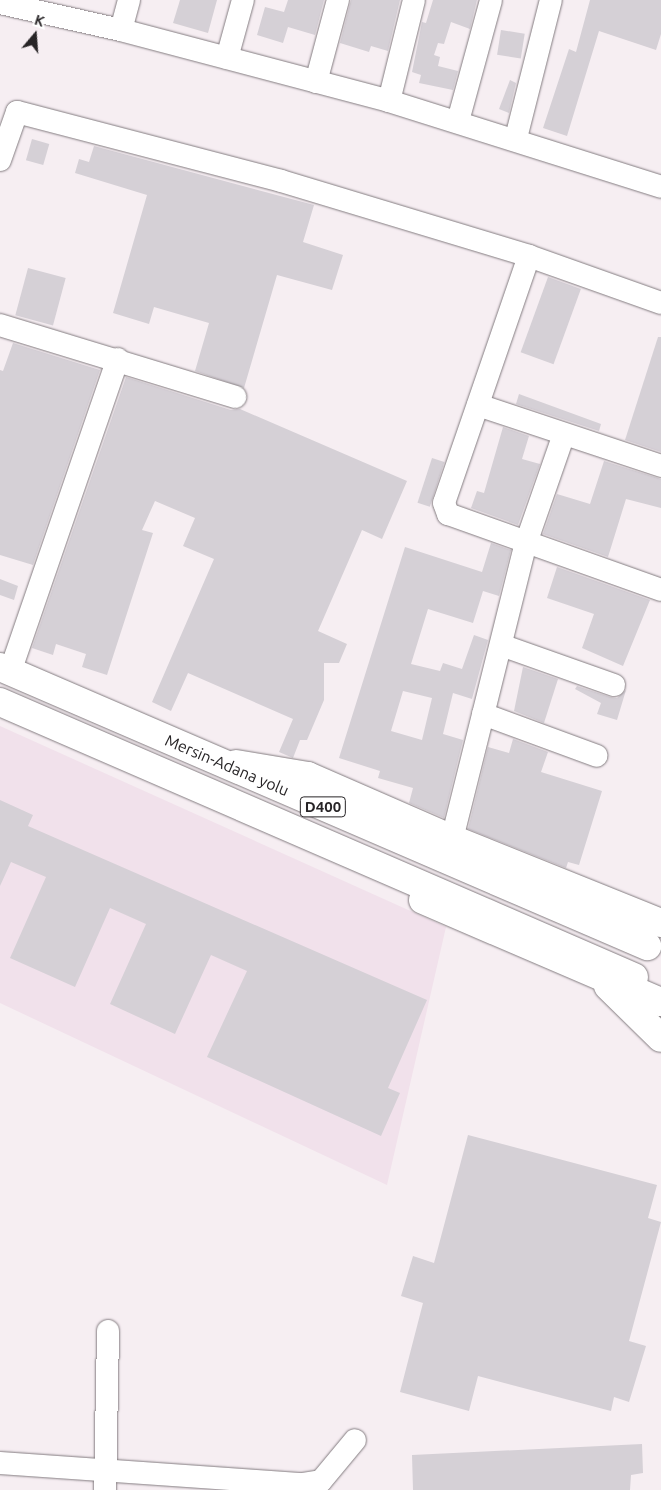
<!DOCTYPE html>
<style>
body{margin:0}
#map{position:relative;width:661px;height:1490px;overflow:hidden;background:#f6eef2;font-family:Ubuntu,sans-serif}
div>[style]{position:absolute}
.built>*{inset:0;background:#f1e1eb}
.building>*{inset:0;background:#d5d0d6;transform-origin:0 0}
.roads{filter:drop-shadow(0 0 1px #837c80) drop-shadow(0 0 1px #837c80)}
.minor>*{height:22px;margin:-11px;padding:0 11px;transform-origin:11px;border-radius:11px;background:#fff}
.major>*{height:28px;margin:-14px;padding:0 14px;transform-origin:14px;border-radius:14px;background:#fff}
.highway>*{height:28px;margin:-14px;padding:0 14px;transform-origin:14px;border-radius:14px;background:#fff}
span{translate:-50% -50%;white-space:nowrap;text-align:center;line-height:1.15;-webkit-text-stroke:4px #fff;paint-order:stroke}
.shield-label span{padding:1px 4px;background:#fff;border:1px solid;border-radius:4px;-webkit-text-stroke-width:0}
.shield-label{font-size:15px;color:#272426;font-weight:700}
.street-label{font-size:16px;color:#272426}
.north{position:absolute;left:10px;top:10px;width:50px;height:50px;-webkit-text-stroke:4px #fff;paint-order:stroke;rotate:18deg;font-size:14px;font-weight:700;line-height:20px;text-align:center;color:#272426}
.north::after{content:'';display:block;margin:auto;width:18px;height:22px;background:#272426;clip-path:polygon(50% 0,100% 100%,50% 72%,0 100%)}
</style>
<div id="map">
<div class="built">
<div style="clip-path:polygon(0 726px,446px 927px,387px 1185px,0 1003px)"></div>
</div>
<div class="building">
<div style="clip-path:polygon(180px 0,217px 0,208px 33px,173px 23px)"></div>
<div style="clip-path:polygon(288px 0,324px 0,315px 35px,288px 27px,283px 43px,257px 35px,265px 7px,284px 12px)"></div>
<div style="clip-path:polygon(351px 0,400px 0,388px 51px,371px 46px,369px 52px,340px 43px)"></div>
<div style="clip-path:polygon(433px 0,477px 0,470px 29px,451px 22px,444px 44px,438px 43px,434px 55px,440px 57px,438px 66px,458px 71px,453px 90px,419px 83px,421px 75px,412px 72px,422px 22px,426px 23px)"></div>
<div style="clip-path:polygon(590px 0,661px 0,661px 34px,656px 50px,599px 31px,567px 136px,543px 128px,569px 49px,576px 52px)"></div>
<div style="left:501px;top:30px;width:24px;height:25px;rotate:9deg"></div>
<div style="clip-path:polygon(510px 80px,516px 83px,509px 113px,499px 109px)"></div>
<div style="left:32px;top:139px;width:18px;height:22px;rotate:16deg"></div>
<div style="clip-path:polygon(94px 146px,314px 205px,303px 242px,343px 255px,332px 290px,277px 275px,244px 388px,195px 371px,209px 323px,154px 307px,149px 324px,113px 313px,147px 195px,75px 173px,79px 159px,89px 162px)"></div>
<div style="left:28px;top:268px;width:39px;height:49px;rotate:15deg"></div>
<div style="left:548px;top:277px;width:35px;height:80px;rotate:20deg"></div>
<div style="clip-path:polygon(658px 337px,661px 337px,661px 452px,625px 440px)"></div>
<div style="clip-path:polygon(13px 343px,100px 370px,33px 565px,0 555px,0 370px,3px 371px)"></div>
<div style="clip-path:polygon(126px 377px,231px 410px,240px 409px,407px 481px,382px 539px,362px 530px,318px 631px,347px 644px,339px 663px,324px 663px,324px 700px,307px 740px,300px 740px,293px 758px,279px 752px,293px 719px,188px 673px,171px 711px,152px 702px,214px 559px,183px 546px,195px 518px,155px 501px,142px 530px,153px 533px,107px 675px,82px 667px,86px 654px,56px 644px,53px 655px,32px 648px)"></div>
<div style="clip-path:polygon(519px 394px,601px 424px,599px 431px,516px 404px)"></div>
<div style="clip-path:polygon(503px 427px,529px 436px,522px 459px,540px 464px,518px 525px,471px 508px,477px 491px,484px 493px)"></div>
<div style="left:432px;top:458px;width:13px;height:47px;rotate:18deg"></div>
<div style="clip-path:polygon(604px 461px,661px 479px,661px 508px,626px 499px,608px 557px,543px 534px,557px 494px,590px 504px)"></div>
<div style="clip-path:polygon(evenodd,491px 543px,511px 550px,499px 596px,483px 591px,473px 623px,428px 609px,411px 664px,440px 671px,443px 663px,462px 669px,474px 635px,488px 640px,472px 699px,453px 693px,443px 734px,463px 740px,444px 818px,409px 803px,413px 788px,378px 778px,380px 771px,339px 758px,405px 547px,482px 572px,491px 543px,403px 691px,432px 698px,422px 740px,391px 731px,403px 691px)"></div>
<div style="clip-path:polygon(557px 567px,650px 600px,623px 666px,582px 648px,594px 614px,547px 598px)"></div>
<div style="clip-path:polygon(0 579px,18px 586px,14px 600px,0 595px)"></div>
<div style="clip-path:polygon(523px 667px,558px 679px,544px 723px,514px 711px)"></div>
<div style="clip-path:polygon(577px 686px,610px 697px,617px 698px,626px 690px,617px 720px,597px 714px,601px 703px,575px 689px)"></div>
<div style="clip-path:polygon(513px 739px,548px 752px,541px 772px,602px 791px,579px 865px,568px 862px,566px 868px,468px 829px,488px 747px,509px 753px)"></div>
<div style="clip-path:polygon(0 800px,33px 815px,28px 826px,427px 1000px,388px 1088px,400px 1093px,381px 1136px,207px 1057px,247px 971px,211px 955px,175px 1034px,110px 1004px,146px 924px,110px 908px,75px 987px,10px 958px,46px 877px,11px 862px,0 886px)"></div>
<div style="clip-path:polygon(468px 1135px,657px 1185px,648px 1218px,661px 1222px,629px 1341px,646px 1346px,629px 1402px,614px 1397px,611px 1411px,478px 1376px,469px 1411px,400px 1392px,423px 1303px,401px 1296px,413px 1256px,434px 1263px)"></div>
<div style="clip-path:polygon(642px 1444px,643px 1473px,631px 1475px,630px 1490px,413px 1490px,412px 1455px)"></div>
</div>
<div class="roads">
<div class="minor">
<div style="left:0;top:3px;width:124px;rotate:12.6deg"></div>
<div style="left:121px;top:30px;width:277px;rotate:14.8deg"></div>
<div style="left:389px;top:101px;width:285px;rotate:17.5deg"></div>
<div style="left:121px;top:30px;width:31px;rotate:-75deg"></div>
<div style="left:227px;top:58px;width:60px;rotate:-74.6deg"></div>
<div style="left:316px;top:82px;width:85px;rotate:-75deg"></div>
<div style="left:389px;top:101px;width:104px;rotate:-76.1deg"></div>
<div style="left:458px;top:121px;width:125px;rotate:-74.7deg"></div>
<div style="left:516px;top:138px;width:142px;rotate:-75.8deg"></div>
<div style="left:0;top:160px;width:51px;rotate:-70.5deg"></div>
<div style="left:17px;top:112px;width:273px;rotate:14.6deg"></div>
<div style="left:281px;top:181px;width:259px;rotate:16.8deg"></div>
<div style="left:529px;top:256px;width:140px;rotate:19.6deg"></div>
<div style="left:529px;top:256px;width:261px;rotate:109deg"></div>
<div style="left:444px;top:503px;width:12px;rotate:70deg"></div>
<div style="left:448px;top:514px;width:226px;rotate:19.6deg"></div>
<div style="left:0;top:325px;width:246px;rotate:17deg"></div>
<div style="left:478px;top:405px;width:193px;rotate:18.4deg"></div>
<div style="left:501px;top:645px;width:120px;rotate:19.5deg"></div>
<div style="left:10px;top:672px;width:331px;rotate:-71deg"></div>
<div style="left:483px;top:714px;width:121px;rotate:20.2deg"></div>
<div style="left:452px;top:839px;width:305px;rotate:-76deg"></div>
<div style="left:526px;top:543px;width:115px;rotate:-70.8deg"></div>
<div style="left:0;top:1463px;width:303px;rotate:4deg"></div>
<div style="left:302px;top:1484px;width:19px;rotate:-9deg"></div>
<div style="left:321px;top:1481px;width:53px;rotate:-50.3deg"></div>
<div style="left:105px;top:1490px;width:159px;rotate:-88.9deg"></div>
</div>
<div class="major">
<div style="left:236px;top:764px;width:73px;rotate:9.5deg"></div>
<div style="left:308px;top:776px;width:157px;rotate:23.6deg"></div>
<div style="left:452px;top:839px;width:225px;rotate:21.9deg"></div>
<div style="left:423px;top:900px;width:259px;rotate:23.2deg"></div>
<div style="left:608px;top:986px;width:74px;rotate:44.5deg"></div>
</div>
<div class="highway">
<div style="left:0;top:667px;width:705px;rotate:23.33deg"></div>
<div style="left:0;top:702px;width:691px;rotate:23.45deg"></div>
</div>
</div>
<div class="shield-label">
<span style="left:323px;top:807px">D400</span>
</div>
<div class="street-label">
<span style="left:227px;top:765px;rotate:23deg">Mersin-Adana yolu</span>
</div>
<div class="north">K</div>
</div>
